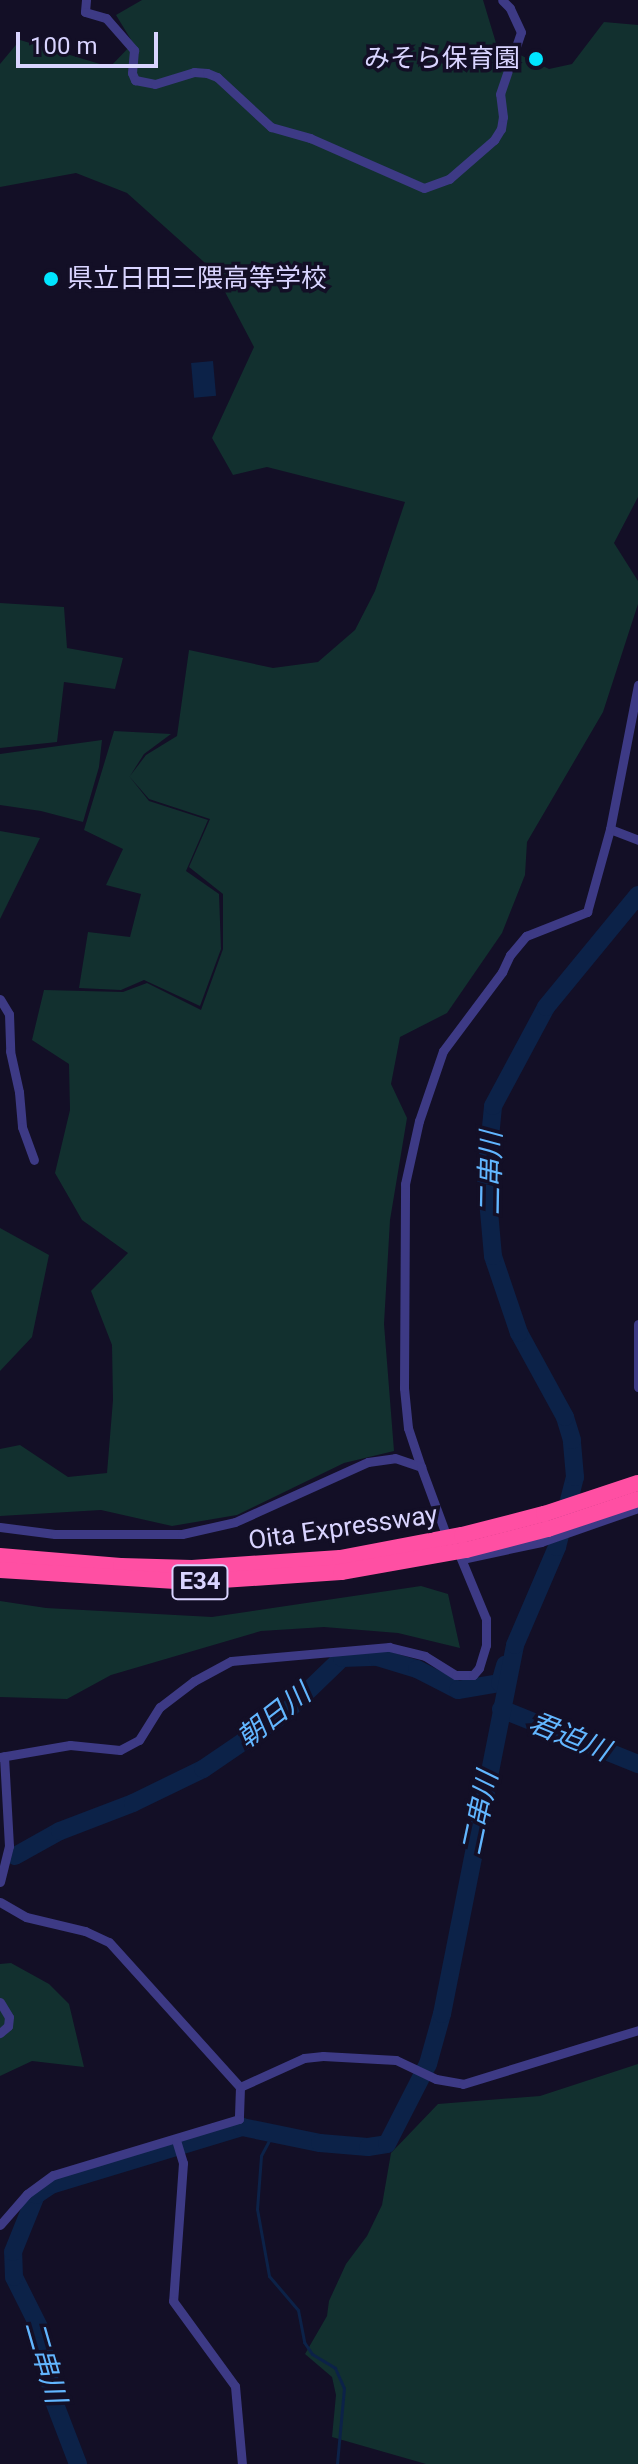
<!DOCTYPE html>
<meta charset="utf-8">
<style>
body{margin:0}
#map{position:relative;width:638px;height:2464px;overflow:hidden;background:#130f26;font-family:Roboto,"Noto Sans JP",sans-serif}
div>[style]{position:absolute}
.green>*{inset:0;background:#12302f}
.water>*{inset:0;background:#0c2248;transform-origin:0 0}
.stream>*{height:3px;margin:-1.5px;padding:0 1.5px;transform-origin:1.5px;border-radius:1.5px;background:#0c2248}
.river>*{height:18px;margin:-9px;padding:0 9px;transform-origin:9px;border-radius:9px;background:#0c2248}
.street>*{height:9px;margin:-4.5px;padding:0 4.5px;transform-origin:4.5px;border-radius:4.5px;background:#3d3a85}
.highway>*{height:16px;margin:-8px;padding:0 8px;transform-origin:8px;border-radius:8px;background:#ff4fa3}
.dots>*{width:22px;height:22px;translate:-50% -50%;box-sizing:border-box;border:4px solid #130f26;border-radius:50%}
span{translate:-50% -50%;white-space:nowrap;text-align:center;line-height:1.15;-webkit-text-stroke:7px #130f26;paint-order:stroke}
.shield-label span{padding:2px 6px;background:#130f26;border:2px solid;border-radius:6px;-webkit-text-stroke-width:0}
.shield-label{font-size:24px;color:#d9d4ff;font-weight:700}
.poi-label{font-size:26px;color:#d9d4ff}
.right{translate:-100% -50%;text-align:right}
.left{translate:0 -50%;text-align:left}
.street-label{font-size:26px;color:#d9d4ff}
.water-label{font-size:28px;color:#62b6ff;font-style:italic}
.scale{position:absolute;left:16px;top:32px;width:142px;height:36px;box-sizing:border-box;border:4px solid #d9d4ff;border-top:0;padding-left:10px;font-size:24px;line-height:28px;white-space:nowrap;color:#d9d4ff;-webkit-text-stroke:6px #130f26;paint-order:stroke}
</style>
<div id="map">
<div class="green">
<div style="clip-path:polygon(142px 0,483px 0,496px 43px,549px 69px,572px 64px,604px 22px,638px 25px,638px 497px,614px 543px,638px 581px,638px 604px,603px 712px,527px 842px,525px 875px,502px 933px,447px 1013px,400px 1037px,391px 1084px,407px 1118px,390px 1220px,384px 1324px,394px 1451px,344px 1463px,237px 1515px,172px 1526px,101px 1510px,0 1516px,0 1449px,20px 1445px,68px 1477px,107px 1473px,113px 1400px,112px 1345px,91px 1291px,128px 1253px,82px 1220px,55px 1173px,70px 1110px,69px 1064px,32px 1040px,44px 990px,123px 992px,147px 983px,201px 1010px,223px 949px,223px 894px,189px 867px,210px 819px,149px 799px,129px 776px,149px 801px,208px 820px,186px 871px,219px 894px,221px 949px,200px 1006px,144px 980px,121px 990px,79px 988px,88px 932px,130px 937px,141px 894px,106px 885px,123px 849px,84px 830px,114px 731px,171px 734px,144px 754px,130px 776px,146px 755px,177px 736px,189px 650px,273px 668px,318px 662px,355px 630px,375px 591px,405px 502px,267px 467px,233px 475px,212px 438px,254px 347px,214px 271px,127px 193px,76px 173px,0 187px,0 64px,20px 40px,110px 67px,133px 43px,116px 15px)"></div>
<div style="clip-path:polygon(0 603px,64px 607px,67px 648px,123px 658px,115px 689px,64px 682px,57px 742px,0 748px)"></div>
<div style="clip-path:polygon(102px 740px,99px 767px,83px 822px,41px 811px,0 805px,0 754px)"></div>
<div style="clip-path:polygon(0 831px,40px 838px,0 919px)"></div>
<div style="clip-path:polygon(0 1228px,49px 1255px,32px 1337px,0 1371px)"></div>
<div style="clip-path:polygon(421px 1586px,448px 1594px,460px 1648px,398px 1633px,324px 1627px,261px 1631px,111px 1675px,67px 1699px,0 1697px,0 1601px,46px 1608px,212px 1617px)"></div>
<div style="clip-path:polygon(11px 1963px,49px 1984px,69px 2004px,84px 2067px,32px 2061px,0 2076px,0 1964px)"></div>
<div style="clip-path:polygon(638px 2064px,638px 2464px,426px 2464px,332px 2437px,336px 2395px,332px 2377px,305px 2354px,327px 2316px,329px 2301px,346px 2264px,367px 2236px,382px 2205px,391px 2153px,438px 2104px,540px 2096px)"></div>
</div>
<div class="water">
<div style="left:213px;top:361px;width:35px;height:22px;rotate:85deg"></div>
</div>
<div class="stream">
<div style="left:273px;top:2133px;width:26px;rotate:118deg"></div>
<div style="left:261px;top:2156px;width:53px;rotate:94.3deg"></div>
<div style="left:257px;top:2209px;width:68px;rotate:79.8deg"></div>
<div style="left:269px;top:2276px;width:45px;rotate:49.5deg"></div>
<div style="left:298px;top:2310px;width:33px;rotate:79deg"></div>
<div style="left:304px;top:2342px;width:14px;rotate:56deg"></div>
<div style="left:312px;top:2354px;width:27px;rotate:31deg"></div>
<div style="left:335px;top:2368px;width:22px;rotate:66deg"></div>
<div style="left:344px;top:2388px;width:76px;rotate:95.3deg"></div>
</div>
<div class="river">
<div style="left:501px;top:1709px;width:148px;rotate:21.9deg"></div>
<div style="left:15px;top:1856px;width:51px;rotate:-29.1deg"></div>
<div style="left:60px;top:1831px;width:78px;rotate:-21deg"></div>
<div style="left:133px;top:1803px;width:78px;rotate:-25.9deg"></div>
<div style="left:203px;top:1769px;width:99px;rotate:-34.3deg"></div>
<div style="left:285px;top:1713px;width:79px;rotate:-44deg"></div>
<div style="left:342px;top:1658px;width:35px;rotate:-2deg"></div>
<div style="left:377px;top:1657px;width:42px;rotate:16.7deg"></div>
<div style="left:417px;top:1669px;width:46px;rotate:27.1deg"></div>
<div style="left:458px;top:1690px;width:43px;rotate:-9.5deg"></div>
<div style="left:500px;top:1683px;width:19px;rotate:-74deg"></div>
<div style="left:78px;top:2464px;width:70px;rotate:-111deg"></div>
<div style="left:53px;top:2399px;width:71px;rotate:-100.5deg"></div>
<div style="left:40px;top:2329px;width:58px;rotate:-116.6deg"></div>
<div style="left:14px;top:2277px;width:25px;rotate:-92deg"></div>
<div style="left:13px;top:2252px;width:61px;rotate:-68deg"></div>
<div style="left:36px;top:2195px;width:18px;rotate:-34deg"></div>
<div style="left:51px;top:2185px;width:200px;rotate:-16.9deg"></div>
<div style="left:242px;top:2127px;width:80px;rotate:11.6deg"></div>
<div style="left:320px;top:2143px;width:48px;rotate:4.8deg"></div>
<div style="left:368px;top:2147px;width:19px;rotate:-9deg"></div>
<div style="left:387px;top:2144px;width:90px;rotate:-62.9deg"></div>
<div style="left:428px;top:2064px;width:52px;rotate:-74.4deg"></div>
<div style="left:442px;top:2014px;width:376px;rotate:-78.8deg"></div>
<div style="left:515px;top:1645px;width:107px;rotate:-66.8deg"></div>
<div style="left:557px;top:1547px;width:72px;rotate:-75.6deg"></div>
<div style="left:575px;top:1477px;width:37px;rotate:-95deg"></div>
<div style="left:572px;top:1440px;width:24px;rotate:-107deg"></div>
<div style="left:565px;top:1417px;width:96px;rotate:-118.7deg"></div>
<div style="left:519px;top:1333px;width:81px;rotate:-108.7deg"></div>
<div style="left:493px;top:1256px;width:78px;rotate:-95.1deg"></div>
<div style="left:486px;top:1178px;width:72px;rotate:-84.4deg"></div>
<div style="left:493px;top:1106px;width:112px;rotate:-61.8deg"></div>
<div style="left:546px;top:1007px;width:145px;rotate:-50.6deg"></div>
</div>
<div class="street">
<div style="left:86px;top:0;width:12px;rotate:95deg"></div>
<div style="left:85px;top:12px;width:22px;rotate:16deg"></div>
<div style="left:106px;top:18px;width:43px;rotate:48.8deg"></div>
<div style="left:134px;top:50px;width:23px;rotate:95deg"></div>
<div style="left:132px;top:73px;width:8px;rotate:67deg"></div>
<div style="left:135px;top:80px;width:20px;rotate:11deg"></div>
<div style="left:155px;top:84px;width:41px;rotate:-17.1deg"></div>
<div style="left:194px;top:72px;width:13px;rotate:4deg"></div>
<div style="left:207px;top:73px;width:11px;rotate:22deg"></div>
<div style="left:217px;top:77px;width:74px;rotate:42.8deg"></div>
<div style="left:271px;top:127px;width:41px;rotate:15.8deg"></div>
<div style="left:310px;top:138px;width:124px;rotate:23.7deg"></div>
<div style="left:424px;top:188px;width:27px;rotate:-20deg"></div>
<div style="left:449px;top:179px;width:60px;rotate:-40.9deg"></div>
<div style="left:494px;top:140px;width:13px;rotate:-58deg"></div>
<div style="left:501px;top:129px;width:12px;rotate:-81deg"></div>
<div style="left:503px;top:117px;width:23px;rotate:-97deg"></div>
<div style="left:500px;top:94px;width:65px;rotate:-71.3deg"></div>
<div style="left:521px;top:32px;width:26px;rotate:-115deg"></div>
<div style="left:510px;top:8px;width:11px;rotate:-135deg"></div>
<div style="left:610px;top:829px;width:30px;rotate:21deg"></div>
<div style="left:0;top:999px;width:17px;rotate:59deg"></div>
<div style="left:9px;top:1014px;width:37px;rotate:88deg"></div>
<div style="left:10px;top:1051px;width:42px;rotate:77.6deg"></div>
<div style="left:19px;top:1092px;width:35px;rotate:85deg"></div>
<div style="left:22px;top:1127px;width:35px;rotate:70deg"></div>
<div style="left:638px;top:1324px;width:63px;rotate:90deg"></div>
<div style="left:421px;top:1467px;width:41px;rotate:-108.4deg"></div>
<div style="left:408px;top:1428px;width:40px;rotate:-95.7deg"></div>
<div style="left:404px;top:1388px;width:204px;rotate:-89.7deg"></div>
<div style="left:405px;top:1184px;width:65px;rotate:-77.5deg"></div>
<div style="left:419px;top:1121px;width:74px;rotate:-71.1deg"></div>
<div style="left:443px;top:1051px;width:99px;rotate:-53.2deg"></div>
<div style="left:502px;top:972px;width:19px;rotate:-65deg"></div>
<div style="left:510px;top:955px;width:25px;rotate:-50deg"></div>
<div style="left:526px;top:936px;width:66px;rotate:-21.5deg"></div>
<div style="left:587px;top:912px;width:86px;rotate:-74.5deg"></div>
<div style="left:610px;top:829px;width:147px;rotate:-79deg"></div>
<div style="left:0;top:1527px;width:55px;rotate:7.3deg"></div>
<div style="left:55px;top:1534px;width:127px"></div>
<div style="left:182px;top:1534px;width:54px;rotate:-12.8deg"></div>
<div style="left:235px;top:1522px;width:146px;rotate:-24.3deg"></div>
<div style="left:368px;top:1462px;width:27px;rotate:-8deg"></div>
<div style="left:395px;top:1458px;width:28px;rotate:19deg"></div>
<div style="left:421px;top:1467px;width:69px;rotate:69.7deg"></div>
<div style="left:445px;top:1532px;width:7px;rotate:27deg"></div>
<div style="left:462px;top:1559px;width:81px;rotate:-12.1deg"></div>
<div style="left:541px;top:1542px;width:103px;rotate:-19.3deg"></div>
<div style="left:0;top:1757px;width:71px;rotate:-9.7deg"></div>
<div style="left:70px;top:1745px;width:50px;rotate:5.7deg"></div>
<div style="left:120px;top:1750px;width:21px;rotate:-28deg"></div>
<div style="left:139px;top:1740px;width:39px;rotate:-58deg"></div>
<div style="left:160px;top:1707px;width:43px;rotate:-37.4deg"></div>
<div style="left:194px;top:1681px;width:42px;rotate:-28.4deg"></div>
<div style="left:231px;top:1661px;width:159px;rotate:-5.1deg"></div>
<div style="left:389px;top:1647px;width:37px;rotate:14deg"></div>
<div style="left:425px;top:1656px;width:36px;rotate:32deg"></div>
<div style="left:456px;top:1675px;width:17px"></div>
<div style="left:473px;top:1675px;width:9px;rotate:-49deg"></div>
<div style="left:479px;top:1668px;width:24px;rotate:-73deg"></div>
<div style="left:486px;top:1645px;width:26px;rotate:-90deg"></div>
<div style="left:486px;top:1619px;width:76px;rotate:-112.5deg"></div>
<div style="left:0;top:1882px;width:37px;rotate:-76deg"></div>
<div style="left:9px;top:1846px;width:90px;rotate:-93.2deg"></div>
<div style="left:0;top:1902px;width:30px;rotate:30deg"></div>
<div style="left:26px;top:1917px;width:61px;rotate:13.3deg"></div>
<div style="left:85px;top:1931px;width:26px;rotate:25deg"></div>
<div style="left:109px;top:1942px;width:195px;rotate:47.9deg"></div>
<div style="left:240px;top:2087px;width:32px;rotate:92deg"></div>
<div style="left:239px;top:2119px;width:194px;rotate:163.2deg"></div>
<div style="left:53px;top:2175px;width:32px;rotate:144deg"></div>
<div style="left:27px;top:2194px;width:41px;rotate:131.1deg"></div>
<div style="left:0;top:2002px;width:17px;rotate:59deg"></div>
<div style="left:9px;top:2017px;width:9px;rotate:96deg"></div>
<div style="left:8px;top:2026px;width:11px;rotate:139deg"></div>
<div style="left:240px;top:2087px;width:70px;rotate:-24.4deg"></div>
<div style="left:304px;top:2058px;width:19px;rotate:-6deg"></div>
<div style="left:323px;top:2056px;width:73px;rotate:3.1deg"></div>
<div style="left:396px;top:2060px;width:44px;rotate:25.4deg"></div>
<div style="left:436px;top:2079px;width:27px;rotate:10deg"></div>
<div style="left:463px;top:2084px;width:183px;rotate:-17.1deg"></div>
<div style="left:176px;top:2140px;width:24px;rotate:73deg"></div>
<div style="left:183px;top:2163px;width:138px;rotate:94.1deg"></div>
<div style="left:173px;top:2301px;width:105px;rotate:53.9deg"></div>
<div style="left:235px;top:2386px;width:78px;rotate:84.9deg"></div>
</div>
<div class="highway">
<div style="left:0;top:1556px;width:121px;rotate:4.7deg"></div>
<div style="left:121px;top:1566px;width:71px;rotate:1.6deg"></div>
<div style="left:192px;top:1568px;width:148px;rotate:-3.9deg"></div>
<div style="left:340px;top:1558px;width:124px;rotate:-10.7deg"></div>
<div style="left:462px;top:1535px;width:85px;rotate:-14.4deg"></div>
<div style="left:544px;top:1514px;width:99px;rotate:-18.3deg"></div>
<div style="left:0;top:1570px;width:192px;rotate:3.6deg"></div>
<div style="left:192px;top:1582px;width:149px;rotate:-3.8deg"></div>
<div style="left:341px;top:1572px;width:127px;rotate:-10deg"></div>
<div style="left:466px;top:1550px;width:85px;rotate:-14.4deg"></div>
<div style="left:548px;top:1529px;width:95px;rotate:-18.4deg"></div>
</div>
<div class="dots">
<div style="left:536px;top:59px;background:#00e5ff"></div>
<div style="left:51px;top:279px;background:#00e5ff"></div>
</div>
<div class="shield-label">
<span style="left:200px;top:1582px">E34</span>
</div>
<div class="poi-label">
<span class="right" style="left:520px;top:59px">みそら保育園</span>
<span class="left" style="left:67px;top:279px">県立日田三隈高等学校</span>
</div>
<div class="street-label">
<span style="left:343px;top:1528px;rotate:-8deg">Oita Expressway</span>
</div>
<div class="water-label">
<span style="left:491px;top:1173px;rotate:-89deg">二串川</span>
<span style="left:274px;top:1716px;rotate:-38deg">朝日川</span>
<span style="left:569px;top:1737px;rotate:22deg">君迫川</span>
<span style="left:480px;top:1813px;rotate:-78deg">二串川</span>
<span style="left:45px;top:2362px;rotate:74deg">二串川</span>
</div>
<div class="scale">100 m</div>
</div>
